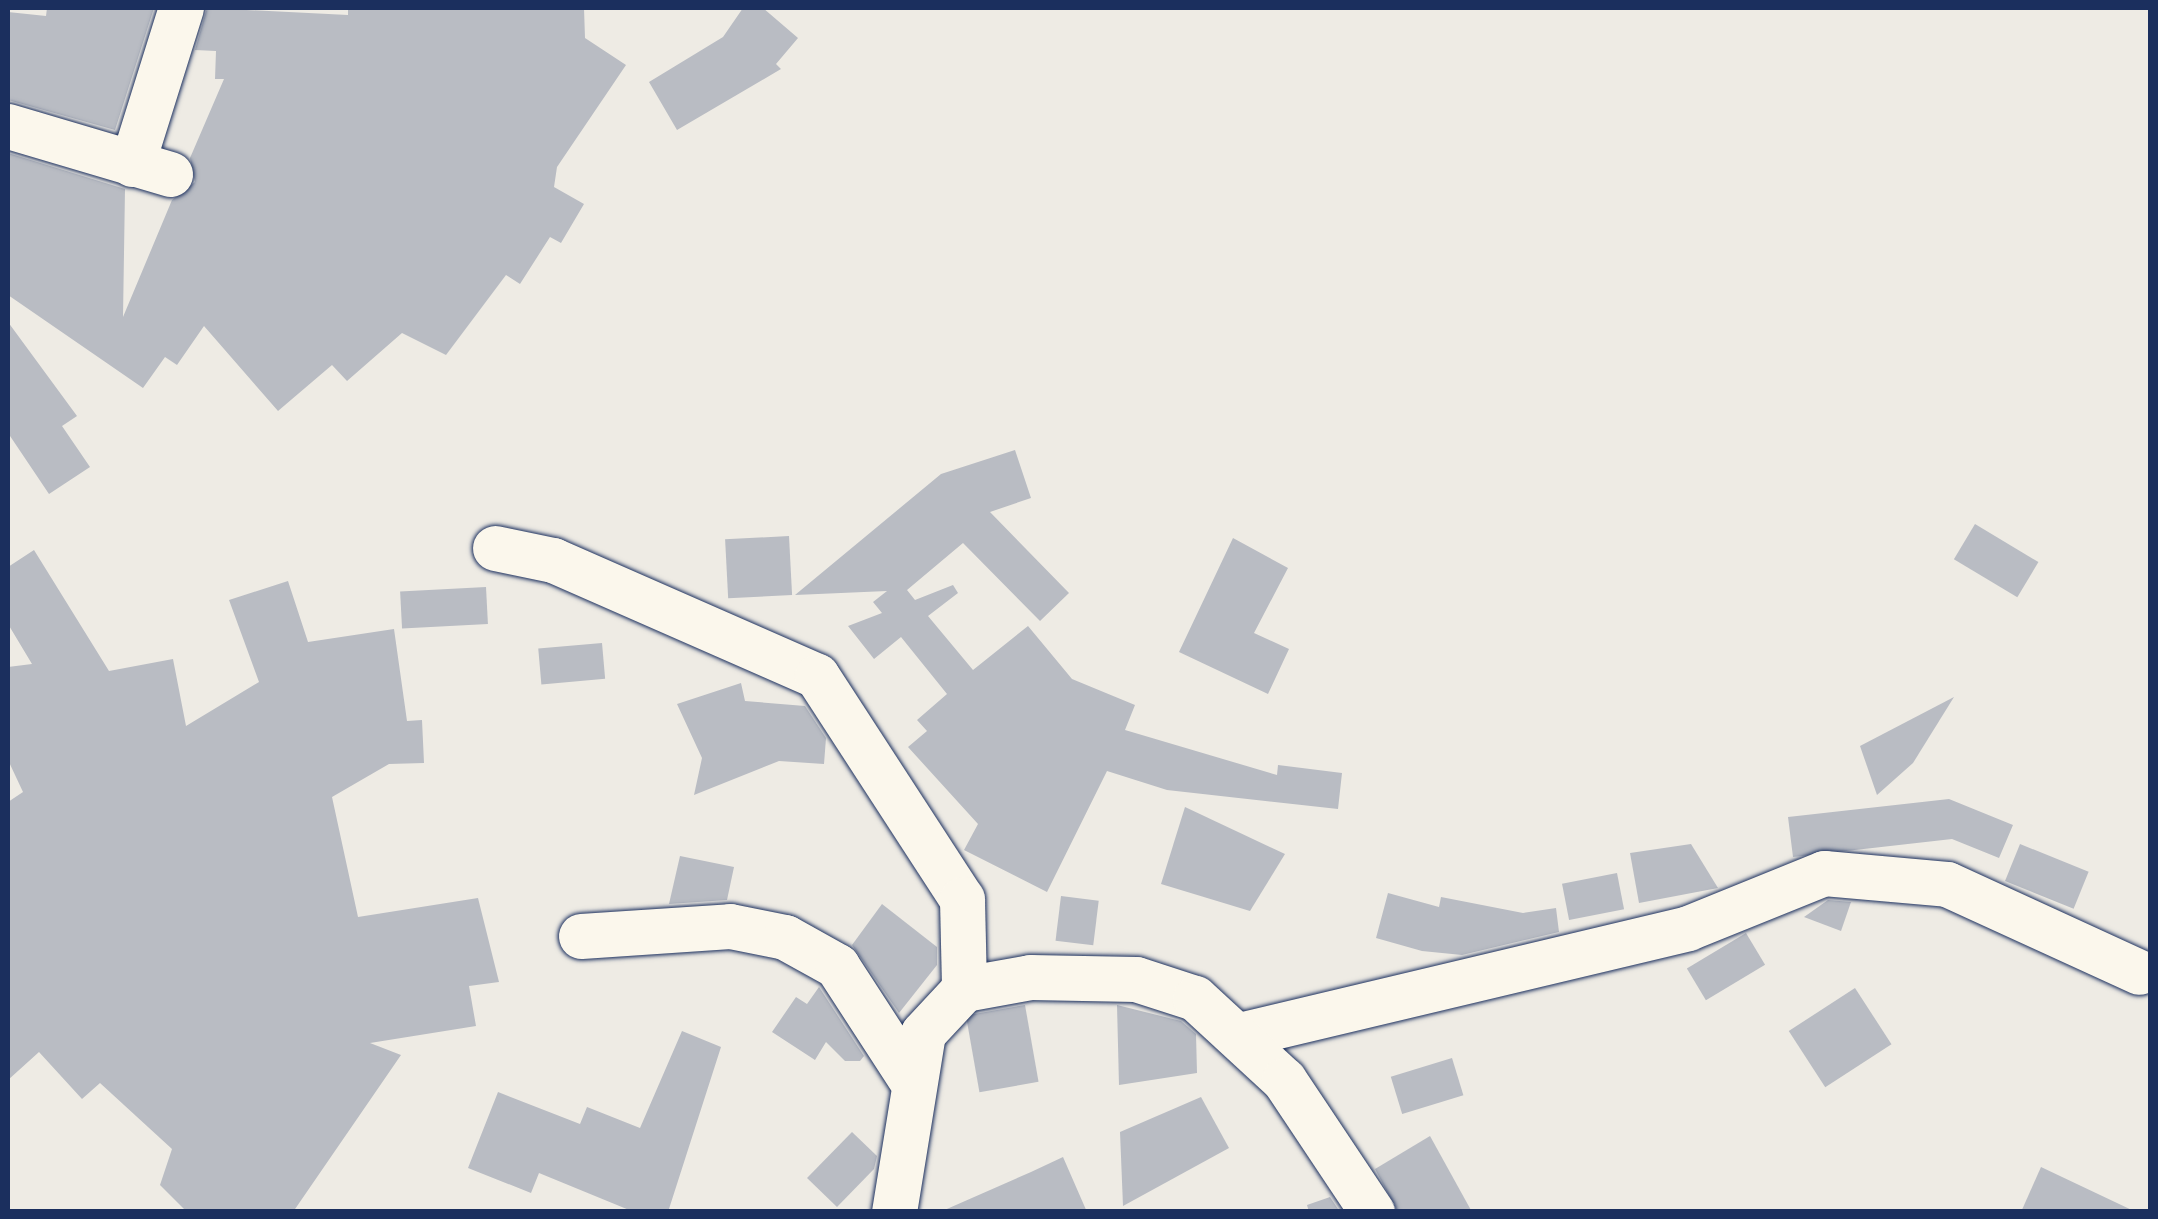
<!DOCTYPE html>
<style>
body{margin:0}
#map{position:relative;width:2158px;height:1219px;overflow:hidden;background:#eeebe4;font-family:"Gochi Hand",sans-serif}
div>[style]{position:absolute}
.building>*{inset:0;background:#b9bcc3;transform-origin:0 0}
.roads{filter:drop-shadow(0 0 2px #1b2f5e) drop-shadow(0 0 2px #1b2f5e)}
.street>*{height:45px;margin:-22.5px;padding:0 22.5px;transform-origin:22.5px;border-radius:22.5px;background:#fbf7ec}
span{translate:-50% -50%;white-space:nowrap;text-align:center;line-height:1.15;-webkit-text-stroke:9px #fbf7ec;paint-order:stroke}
.frame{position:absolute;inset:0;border:10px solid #1b2f5e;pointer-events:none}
</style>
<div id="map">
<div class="building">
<div style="clip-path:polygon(47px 8px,154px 8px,115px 130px,8px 100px,8px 12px,46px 16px)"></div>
<div style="clip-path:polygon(207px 8px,348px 15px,348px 8px,584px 8px,585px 38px,626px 65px,557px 167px,554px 187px,584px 204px,561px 243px,550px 237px,520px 284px,506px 275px,446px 355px,402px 333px,347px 381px,332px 365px,278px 411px,204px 326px,177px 365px,165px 357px,143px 388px,8px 295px,8px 153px,125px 189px,123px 317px,172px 200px,195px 182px,190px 158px,224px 79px,215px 79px,216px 51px,195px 50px)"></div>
<div style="clip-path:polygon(743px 8px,763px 8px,798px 38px,776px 64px,781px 69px,677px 130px,649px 82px,723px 37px)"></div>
<div style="clip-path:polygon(8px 322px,77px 416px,62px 426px,90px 467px,49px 494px,8px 433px)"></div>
<div style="clip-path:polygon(1015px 450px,1031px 498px,990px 512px,1069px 593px,1040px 621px,963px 543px,907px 590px,915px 600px,953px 585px,958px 593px,928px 616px,973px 670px,1028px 626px,1072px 679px,1135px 705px,1125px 730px,1277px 775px,1278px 765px,1342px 773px,1338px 809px,1167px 790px,1107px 771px,1047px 892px,964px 850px,978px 824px,908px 747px,927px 731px,917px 720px,947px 694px,901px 637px,874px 659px,848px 626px,882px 613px,873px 602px,887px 591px,795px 595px,941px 474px)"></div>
<div style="left:1975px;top:524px;width:74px;height:41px;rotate:31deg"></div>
<div style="left:789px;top:536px;width:59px;height:64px;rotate:87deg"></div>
<div style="clip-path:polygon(1233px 538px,1288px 568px,1254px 633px,1289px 649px,1268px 694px,1179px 652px)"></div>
<div style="clip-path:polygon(34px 550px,109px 671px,173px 659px,186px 726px,259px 682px,229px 600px,288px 581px,308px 642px,394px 629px,407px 721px,422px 720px,424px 763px,389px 764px,332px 797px,358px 917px,478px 898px,499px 982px,469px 986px,476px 1026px,370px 1043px,401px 1055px,293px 1212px,187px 1212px,160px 1185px,172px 1149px,100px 1083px,82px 1099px,39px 1052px,8px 1080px,8px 802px,23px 792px,8px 760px,8px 667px,32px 664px,8px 624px,8px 567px)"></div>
<div style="left:486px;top:587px;width:37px;height:86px;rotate:87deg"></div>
<div style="left:602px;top:643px;width:36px;height:64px;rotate:85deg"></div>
<div style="clip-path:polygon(741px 683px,745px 701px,805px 706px,826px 738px,824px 764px,779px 761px,694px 795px,702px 758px,677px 704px)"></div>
<div style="clip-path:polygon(1954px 697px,1913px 763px,1877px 795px,1860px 746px)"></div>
<div style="clip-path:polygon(1949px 799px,2013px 825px,1999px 858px,1952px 839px,1793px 857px,1788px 817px)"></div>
<div style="clip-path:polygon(1185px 807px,1285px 854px,1250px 911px,1161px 884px)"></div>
<div style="clip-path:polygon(1691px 844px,1718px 888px,1639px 903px,1630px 853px)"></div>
<div style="left:2020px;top:844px;width:74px;height:40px;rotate:22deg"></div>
<div style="clip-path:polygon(680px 856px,734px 867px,727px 900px,669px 904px)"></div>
<div style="left:1617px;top:873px;width:37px;height:56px;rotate:79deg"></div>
<div style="clip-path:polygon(1388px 893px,1439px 907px,1441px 897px,1523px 913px,1556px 908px,1559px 932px,1462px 955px,1422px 951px,1376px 938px)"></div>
<div style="left:1061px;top:896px;width:38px;height:45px;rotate:7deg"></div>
<div style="clip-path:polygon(1828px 900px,1851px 902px,1841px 931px,1804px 917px)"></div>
<div style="clip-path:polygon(882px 904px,937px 947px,937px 965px,899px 1013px,852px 945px)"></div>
<div style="left:1746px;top:933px;width:37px;height:69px;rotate:59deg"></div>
<div style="clip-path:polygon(819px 987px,864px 1056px,860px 1061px,845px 1061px,826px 1042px,815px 1060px,772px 1032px,796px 997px,807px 1004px)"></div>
<div style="left:1855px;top:988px;width:67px;height:79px;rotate:57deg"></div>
<div style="left:1025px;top:1005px;width:78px;height:60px;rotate:80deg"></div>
<div style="clip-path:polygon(1117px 1005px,1181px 1021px,1196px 1034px,1197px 1073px,1119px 1085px)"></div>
<div style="clip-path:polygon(682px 1031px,721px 1047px,668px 1212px,634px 1212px,539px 1173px,531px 1193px,468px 1168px,498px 1092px,580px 1124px,587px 1107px,640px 1128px)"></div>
<div style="left:1452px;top:1058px;width:39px;height:64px;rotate:73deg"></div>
<div style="clip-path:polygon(1201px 1097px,1229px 1148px,1123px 1206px,1120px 1132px)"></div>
<div style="clip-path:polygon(852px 1132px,877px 1156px,874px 1169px,837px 1207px,807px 1178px)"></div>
<div style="clip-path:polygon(1430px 1136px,1472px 1212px,1398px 1212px,1375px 1169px)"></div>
<div style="clip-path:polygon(1063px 1157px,1087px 1212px,940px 1212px,1031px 1172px)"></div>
<div style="clip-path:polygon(2041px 1167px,2136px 1212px,2021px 1212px)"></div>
<div style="clip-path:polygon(1330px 1197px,1340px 1212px,1309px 1212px,1307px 1205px)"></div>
</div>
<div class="roads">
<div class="street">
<div style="left:8px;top:126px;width:169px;rotate:16.5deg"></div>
<div style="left:132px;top:164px;width:164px;rotate:-72.6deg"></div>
<div style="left:495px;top:548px;width:59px;rotate:11.7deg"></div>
<div style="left:553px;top:560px;width:288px;rotate:23.7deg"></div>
<div style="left:817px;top:676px;width:266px;rotate:57deg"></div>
<div style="left:962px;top:899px;width:90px;rotate:88.7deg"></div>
<div style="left:581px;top:936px;width:149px;rotate:-3.8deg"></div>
<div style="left:730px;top:926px;width:56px;rotate:11.3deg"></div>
<div style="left:785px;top:937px;width:60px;rotate:29.1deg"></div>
<div style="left:837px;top:966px;width:132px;rotate:57deg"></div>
<div style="left:1244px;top:1034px;width:456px;rotate:-13.4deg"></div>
<div style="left:1688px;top:928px;width:147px;rotate:-22deg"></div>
<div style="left:1824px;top:873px;width:123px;rotate:5.1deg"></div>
<div style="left:1947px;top:884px;width:211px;rotate:24.6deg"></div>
<div style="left:894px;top:1212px;width:181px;rotate:-80.8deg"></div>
<div style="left:923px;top:1033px;width:60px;rotate:-47deg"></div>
<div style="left:964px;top:989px;width:67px;rotate:-10.3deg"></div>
<div style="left:1030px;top:977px;width:106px;rotate:1.1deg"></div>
<div style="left:1136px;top:979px;width:62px;rotate:17.9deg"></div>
<div style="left:1195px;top:998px;width:121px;rotate:42.7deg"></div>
<div style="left:1284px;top:1080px;width:159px;rotate:56.3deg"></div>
</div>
</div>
<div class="frame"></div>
</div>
